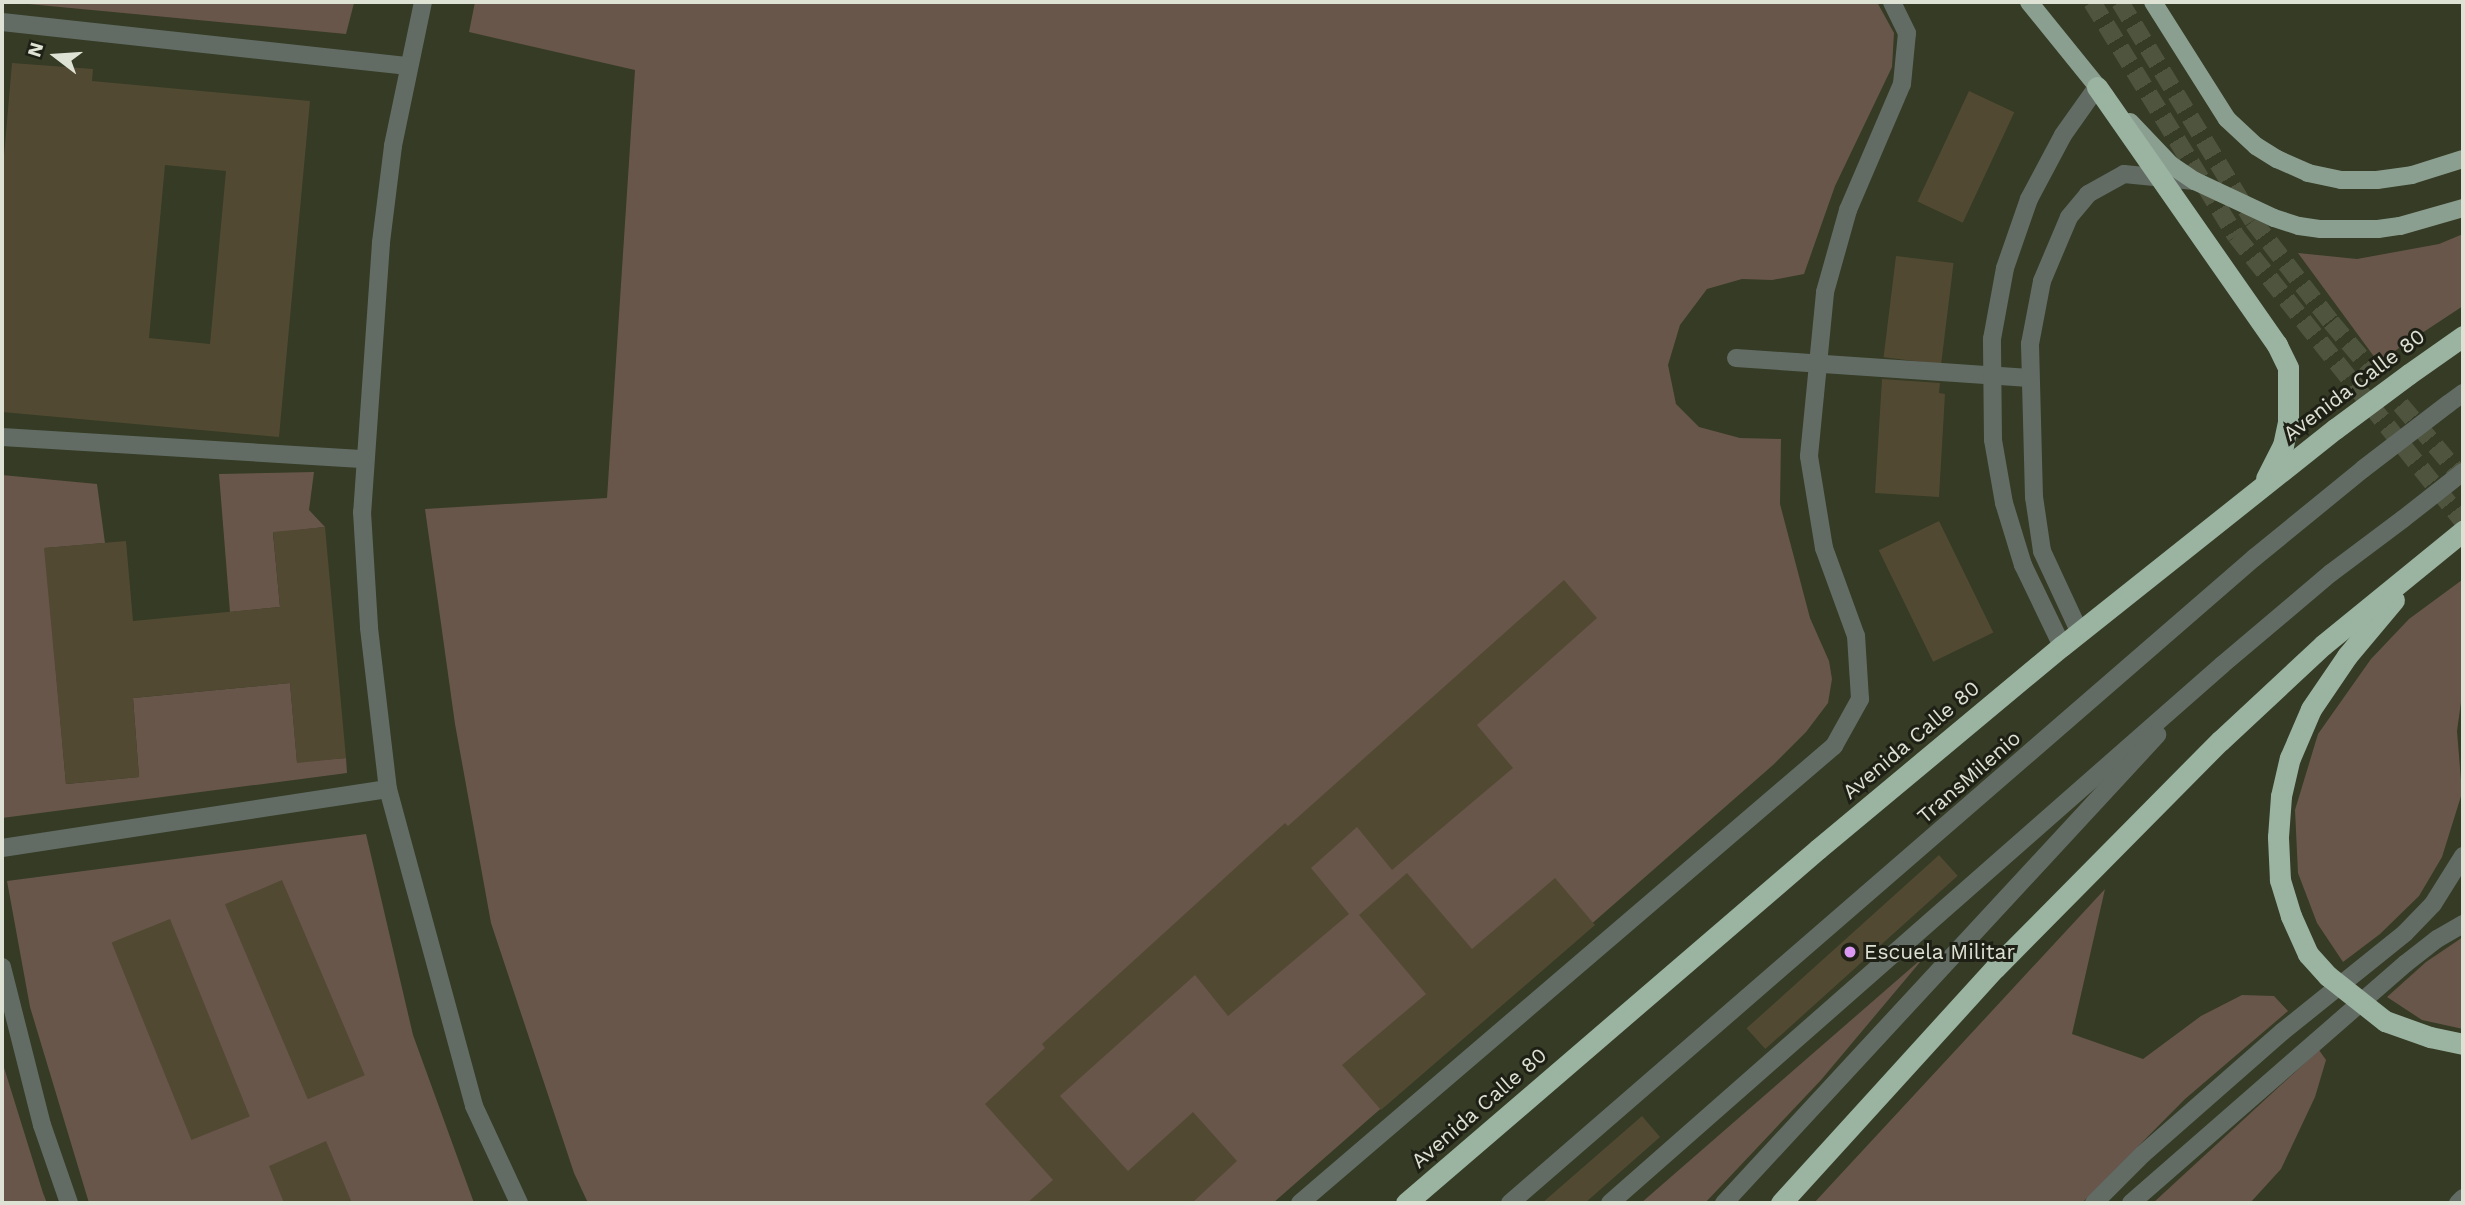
<!DOCTYPE html>
<style>
body{margin:0}
#map{position:relative;width:2465px;height:1205px;overflow:hidden;background:#353b24;font-family:"Work Sans",sans-serif}
div>[style]{position:absolute}
.green>*{inset:0;background:#68564b}
.building>*{inset:0;background:#524932;transform-origin:0 0}
.minor-tunnel>*{height:18px;margin-top:-9px;transform-origin:0;background:repeating-linear-gradient(90deg,#4e543e 0 18px,transparent 0 27px)}
.minor>*{height:18px;margin:-9px;padding:0 9px;transform-origin:9px;border-radius:9px;background:#626c65}
.major>*{height:18px;margin:-9px;padding:0 9px;transform-origin:9px;border-radius:9px;background:#8b9f90}
.highway>*{height:21px;margin:-10.5px;padding:0 10.5px;transform-origin:10.5px;border-radius:10.5px;background:#9bb3a1}
.minor-bridge>*{height:18px;margin:-9px;padding:0 9px;transform-origin:9px;border-radius:9px;background:#626c65}
.highway-bridge>*{height:21px;margin:-10.5px;padding:0 10.5px;transform-origin:10.5px;border-radius:10.5px;background:#9bb3a1}
.dots>*{width:19px;height:19px;translate:-50% -50%;box-sizing:border-box;border:4px solid #1e2016;border-radius:50%}
span{translate:-50% -50%;white-space:nowrap;text-align:center;line-height:1.15;-webkit-text-stroke:6px #1e2016;paint-order:stroke}
.street-label{font-size:21px;color:#dee2d4}
.poi-label{font-size:21px;color:#dee2d4}
.left{translate:0 -50%;text-align:left}
.frame{position:absolute;inset:0;border:4px solid #dee2d4;pointer-events:none}
.north{position:absolute;left:21px;top:21px;width:70px;height:70px;-webkit-text-stroke:5px #1e2016;paint-order:stroke;rotate:287deg;font-size:19px;font-weight:700;line-height:28px;text-align:center;color:#dee2d4}
.north::after{content:'';display:block;margin:auto;width:24px;height:32px;background:#dee2d4;clip-path:polygon(50% 0,100% 100%,50% 72%,0 100%)}
</style>
<div id="map">
<div class="green">
<div style="clip-path:polygon(7px 2px,351px 2px,354px 3px,346px 34px)"></div>
<div style="clip-path:polygon(475px 2px,1877px 2px,1894px 33px,1892px 67px,1835px 186px,1804px 274px,1772px 280px,1742px 279px,1707px 289px,1680px 325px,1668px 365px,1676px 404px,1699px 427px,1740px 438px,1781px 439px,1780px 504px,1810px 618px,1829px 661px,1832px 679px,1828px 703px,1806px 732px,1773px 765px,1273px 1203px,588px 1203px,574px 1173px,491px 923px,455px 724px,425px 509px,607px 498px,635px 70px,469px 32px)"></div>
<div style="clip-path:polygon(2463px 234px,2463px 306px,2378px 362px,2298px 253px,2357px 259px,2439px 244px)"></div>
<div style="clip-path:polygon(314px 472px,309px 510px,325px 527px,273px 533px,280px 607px,230px 612px,219px 474px)"></div>
<div style="clip-path:polygon(2px 475px,97px 484px,105px 543px,45px 548px,66px 784px,139px 777px,133px 698px,290px 683px,297px 762px,346px 758px,347px 773px,2px 818px)"></div>
<div style="clip-path:polygon(2462px 580px,2463px 688px,2457px 731px,2462px 793px,2442px 857px,2419px 896px,2380px 934px,2343px 962px,2317px 923px,2298px 873px,2295px 810px,2318px 734px,2371px 659px,2409px 619px)"></div>
<div style="clip-path:polygon(366px 834px,413px 1035px,474px 1203px,89px 1203px,30px 1007px,7px 881px)"></div>
<div style="clip-path:polygon(2105px 889px,2072px 1034px,2143px 1059px,2201px 1016px,2242px 995px,2274px 996px,2288px 1011px,2185px 1099px,2082px 1203px,1814px 1203px)"></div>
<div style="clip-path:polygon(2463px 937px,2463px 1029px,2422px 1020px,2387px 997px,2426px 962px)"></div>
<div style="clip-path:polygon(1926px 955px,1821px 1080px,1705px 1203px,1641px 1203px)"></div>
<div style="clip-path:polygon(2319px 1050px,2326px 1060px,2315px 1097px,2281px 1169px,2250px 1203px,2153px 1203px)"></div>
<div style="clip-path:polygon(2px 1061px,43px 1193px,47px 1203px,2px 1203px)"></div>
</div>
<div class="building">
<div style="clip-path:polygon(evenodd,12px 63px,93px 69px,92px 81px,310px 101px,279px 437px,2px 412px,2px 179px,12px 63px,165px 165px,226px 171px,210px 344px,149px 338px,165px 165px)"></div>
<div style="left:1969px;top:91px;width:50px;height:122px;rotate:25deg"></div>
<div style="left:1896px;top:256px;width:58px;height:102px;rotate:7deg"></div>
<div style="clip-path:polygon(1882px 379px,1940px 383px,1939px 393px,1945px 394px,1939px 497px,1875px 493px)"></div>
<div style="left:1939px;top:521px;width:124px;height:67px;rotate:64deg"></div>
<div style="clip-path:polygon(325px 527px,346px 758px,297px 763px,290px 683px,133px 698px,139px 777px,66px 784px,44px 548px,126px 541px,133px 621px,280px 607px,273px 532px)"></div>
<div style="clip-path:polygon(1564px 580px,1597px 618px,1477px 725px,1513px 768px,1392px 870px,1357px 827px,1311px 868px,1349px 914px,1228px 1016px,1195px 975px,1060px 1096px,1128px 1171px,1193px 1112px,1237px 1161px,1192px 1203px,1027px 1203px,1053px 1180px,985px 1104px,1045px 1048px,1042px 1044px,1285px 823px,1288px 826px)"></div>
<div style="left:1939px;top:855px;width:28px;height:259px;rotate:48deg"></div>
<div style="clip-path:polygon(1407px 873px,1472px 949px,1555px 878px,1595px 925px,1381px 1110px,1342px 1065px,1426px 994px,1359px 915px)"></div>
<div style="left:282px;top:880px;width:212px;height:62px;rotate:67deg"></div>
<div style="left:170px;top:919px;width:213px;height:63px;rotate:68deg"></div>
<div style="clip-path:polygon(1642px 1116px,1660px 1137px,1585px 1203px,1542px 1203px)"></div>
<div style="clip-path:polygon(326px 1141px,352px 1203px,284px 1203px,269px 1166px)"></div>
</div>
<div class="minor-tunnel">
<div style="left:2092px;top:2px;width:275px;rotate:58.4deg"></div>
<div style="left:2236px;top:236px;width:364px;rotate:51.5deg"></div>
<div style="left:2120px;top:2px;width:256px;rotate:58.7deg"></div>
<div style="left:2253px;top:221px;width:128px;rotate:52.3deg"></div>
<div style="left:2331px;top:322px;width:205px;rotate:49.9deg"></div>
</div>
<div class="minor">
<div style="left:423px;top:2px;width:147px;rotate:101.8deg"></div>
<div style="left:393px;top:146px;width:98px;rotate:97.1deg"></div>
<div style="left:381px;top:243px;width:270px;rotate:94deg"></div>
<div style="left:362px;top:512px;width:116px;rotate:86.5deg"></div>
<div style="left:369px;top:628px;width:162px;rotate:83.3deg"></div>
<div style="left:388px;top:789px;width:328px;rotate:74.8deg"></div>
<div style="left:474px;top:1106px;width:107px;rotate:65.1deg"></div>
<div style="left:2px;top:22px;width:409px;rotate:6.2deg"></div>
<div style="left:1736px;top:358px;width:294px;rotate:3.9deg"></div>
<div style="left:2448px;top:404px;width:19px;rotate:-36deg"></div>
<div style="left:2px;top:437px;width:364px;rotate:3.5deg"></div>
<div style="left:2080px;top:633px;width:90px;rotate:-114.9deg"></div>
<div style="left:2042px;top:551px;width:55px;rotate:-98.4deg"></div>
<div style="left:2034px;top:497px;width:153px;rotate:-91.5deg"></div>
<div style="left:2030px;top:344px;width:64px;rotate:-79.2deg"></div>
<div style="left:2042px;top:281px;width:69px;rotate:-67.1deg"></div>
<div style="left:2069px;top:217px;width:30px;rotate:-50deg"></div>
<div style="left:2088px;top:194px;width:41px;rotate:-29.1deg"></div>
<div style="left:2124px;top:174px;width:71px;rotate:5.6deg"></div>
<div style="left:2062px;top:646px;width:90px;rotate:-115.7deg"></div>
<div style="left:2023px;top:565px;width:65px;rotate:-107deg"></div>
<div style="left:2004px;top:503px;width:64px;rotate:-99.9deg"></div>
<div style="left:1993px;top:440px;width:101px;rotate:-90.6deg"></div>
<div style="left:1992px;top:339px;width:72px;rotate:-79.6deg"></div>
<div style="left:2005px;top:268px;width:73px;rotate:-70.8deg"></div>
<div style="left:2029px;top:199px;width:72px;rotate:-62deg"></div>
<div style="left:2063px;top:135px;width:59px;rotate:-54.7deg"></div>
<div style="left:2px;top:848px;width:390px;rotate:-8.7deg"></div>
<div style="left:2px;top:967px;width:163px;rotate:75.8deg"></div>
<div style="left:42px;top:1125px;width:83px;rotate:70.9deg"></div>
<div style="left:1300px;top:1203px;width:703px;rotate:-40.56deg"></div>
<div style="left:1834px;top:746px;width:54px;rotate:-61deg"></div>
<div style="left:1860px;top:699px;width:63px;rotate:-93.6deg"></div>
<div style="left:1856px;top:636px;width:94px;rotate:-110deg"></div>
<div style="left:1824px;top:548px;width:93px;rotate:-99.3deg"></div>
<div style="left:1809px;top:456px;width:165px;rotate:-84.4deg"></div>
<div style="left:1825px;top:292px;width:85px;rotate:-74.3deg"></div>
<div style="left:1848px;top:210px;width:137px;rotate:-66.8deg"></div>
<div style="left:1902px;top:84px;width:51px;rotate:-84.4deg"></div>
<div style="left:1907px;top:33px;width:34px;rotate:-116deg"></div>
<div style="left:1510px;top:1203px;width:985px;rotate:-40.92deg"></div>
<div style="left:2254px;top:558px;width:141px;rotate:-39.2deg"></div>
<div style="left:1610px;top:1203px;width:815px;rotate:-41.32deg"></div>
<div style="left:2222px;top:665px;width:143px;rotate:-40.2deg"></div>
<div style="left:2331px;top:573px;width:90px;rotate:-36.9deg"></div>
<div style="left:1724px;top:1203px;width:638px;rotate:-47.22deg"></div>
<div style="left:2094px;top:1203px;width:69px;rotate:-45deg"></div>
<div style="left:2143px;top:1154px;width:185px;rotate:-41.3deg"></div>
<div style="left:2282px;top:1032px;width:158px;rotate:-38.8deg"></div>
<div style="left:2405px;top:933px;width:40px;rotate:-46deg"></div>
<div style="left:2433px;top:904px;width:57px;rotate:-58deg"></div>
<div style="left:2131px;top:1203px;width:364px;rotate:-41.1deg"></div>
<div style="left:2405px;top:964px;width:41px;rotate:-38deg"></div>
<div style="left:2437px;top:939px;width:30px;rotate:-30deg"></div>
<div style="left:2458px;top:1203px;width:7px;rotate:-45deg"></div>
</div>
<div class="major">
<div style="left:2029px;top:2px;width:122px;rotate:51deg"></div>
<div style="left:2153px;top:2px;width:138px;rotate:57.7deg"></div>
<div style="left:2227px;top:119px;width:40px;rotate:43deg"></div>
<div style="left:2256px;top:146px;width:25px;rotate:32deg"></div>
<div style="left:2277px;top:159px;width:34px;rotate:24deg"></div>
<div style="left:2308px;top:173px;width:34px;rotate:12deg"></div>
<div style="left:2341px;top:180px;width:36px"></div>
<div style="left:2377px;top:180px;width:35px;rotate:-8deg"></div>
<div style="left:2412px;top:175px;width:53px;rotate:-17.4deg"></div>
<div style="left:2130px;top:122px;width:59px;rotate:46.4deg"></div>
<div style="left:2171px;top:165px;width:29px;rotate:34deg"></div>
<div style="left:2195px;top:181px;width:87px;rotate:25.1deg"></div>
<div style="left:2274px;top:218px;width:26px;rotate:18deg"></div>
<div style="left:2299px;top:226px;width:22px;rotate:8deg"></div>
<div style="left:2321px;top:229px;width:57px"></div>
<div style="left:2378px;top:229px;width:22px;rotate:-8deg"></div>
<div style="left:2400px;top:226px;width:66px;rotate:-15.9deg"></div>
</div>
<div class="highway">
<div style="left:2097px;top:87px;width:315px;rotate:55.1deg"></div>
<div style="left:2277px;top:345px;width:25px;rotate:64deg"></div>
<div style="left:2288px;top:368px;width:54px;rotate:90deg"></div>
<div style="left:2288px;top:422px;width:24px;rotate:102deg"></div>
<div style="left:2283px;top:445px;width:37px;rotate:117deg"></div>
<div style="left:2409px;top:374px;width:66px;rotate:-35.1deg"></div>
<div style="left:2308px;top:954px;width:42px;rotate:-114.1deg"></div>
<div style="left:2291px;top:916px;width:38px;rotate:-107deg"></div>
<div style="left:2280px;top:880px;width:43px;rotate:-92.7deg"></div>
<div style="left:2278px;top:837px;width:41px;rotate:-85.8deg"></div>
<div style="left:2281px;top:796px;width:39px;rotate:-77deg"></div>
<div style="left:2290px;top:758px;width:53px;rotate:-66.8deg"></div>
<div style="left:2311px;top:709px;width:64px;rotate:-55.8deg"></div>
<div style="left:2347px;top:656px;width:73px;rotate:-50deg"></div>
<div style="left:2385px;top:1021px;width:48px;rotate:19.6deg"></div>
<div style="left:2430px;top:1037px;width:34px;rotate:12deg"></div>
<div style="left:1406px;top:1203px;width:543px;rotate:-40.67deg"></div>
<div style="left:1818px;top:849px;width:317px;rotate:-39.8deg"></div>
<div style="left:2062px;top:646px;width:349px;rotate:-38.5deg"></div>
<div style="left:1781px;top:1203px;width:318px;rotate:-47.7deg"></div>
<div style="left:1995px;top:968px;width:320px;rotate:-45.3deg"></div>
<div style="left:2220px;top:741px;width:141px;rotate:-43deg"></div>
<div style="left:2323px;top:645px;width:181px;rotate:-39.2deg"></div>
</div>
<div class="minor-bridge">
<div style="left:2363px;top:469px;width:107px;rotate:-37.4deg"></div>
<div style="left:2403px;top:519px;width:76px;rotate:-38.1deg"></div>
</div>
<div class="highway-bridge">
<div style="left:2335px;top:429px;width:92px;rotate:-36.6deg"></div>
<div style="left:2308px;top:954px;width:30px;rotate:48deg"></div>
<div style="left:2328px;top:976px;width:73px;rotate:38.3deg"></div>
</div>
<div class="dots">
<div style="left:1850px;top:952px;background:#dc99f4"></div>
</div>
<div class="street-label">
<span style="left:2354px;top:385px;rotate:-37deg">Avenida Calle 80</span>
<span style="left:1911px;top:740px;rotate:-40deg">Avenida Calle 80</span>
<span style="left:1969px;top:777px;rotate:-41deg">TransMilenio</span>
<span style="left:1479px;top:1108px;rotate:-41deg">Avenida Calle 80</span>
</div>
<div class="poi-label">
<span class="left" style="left:1864px;top:952px">Escuela Militar</span>
</div>
<div class="frame"></div>
<div class="north">N</div>
</div>
